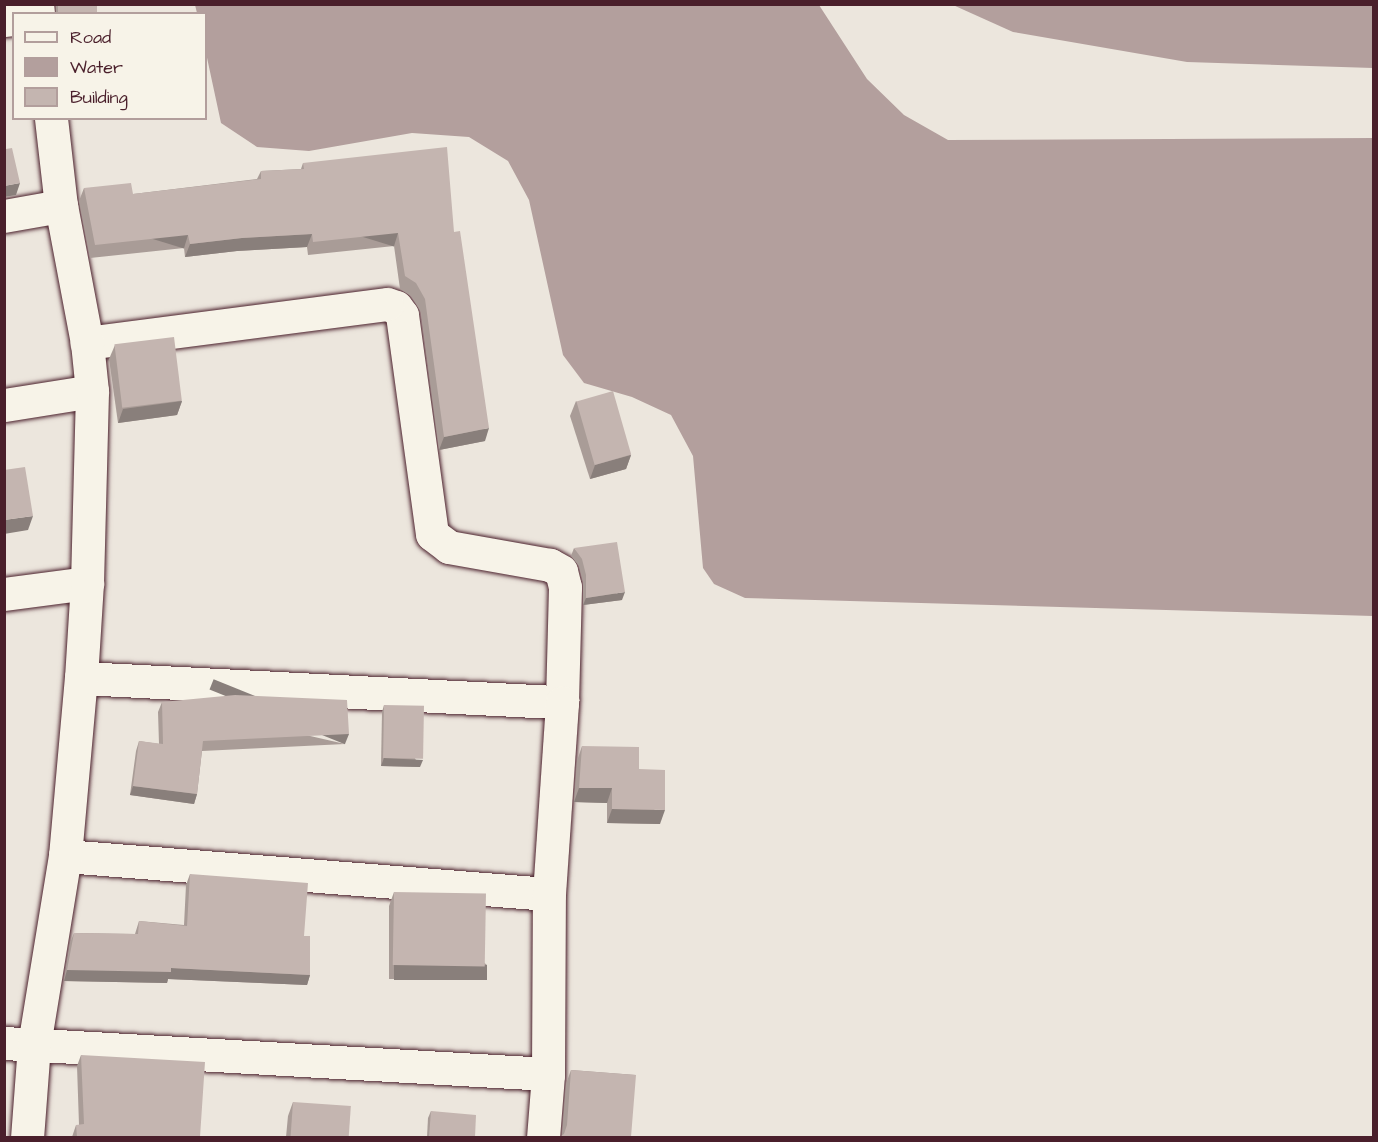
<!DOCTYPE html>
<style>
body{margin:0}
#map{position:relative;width:1378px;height:1142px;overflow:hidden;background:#ece6dd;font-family:"Architects Daughter",sans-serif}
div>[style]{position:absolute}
.water>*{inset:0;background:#b39f9d}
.roads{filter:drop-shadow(0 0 2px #4a1f2b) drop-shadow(0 0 2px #4a1f2b)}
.minor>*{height:33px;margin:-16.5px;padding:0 16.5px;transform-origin:16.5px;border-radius:16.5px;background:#f7f3e8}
.wall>*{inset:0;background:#a99c97;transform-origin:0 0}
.shaded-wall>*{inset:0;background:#897f7b;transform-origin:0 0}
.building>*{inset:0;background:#c4b5b0;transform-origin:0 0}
span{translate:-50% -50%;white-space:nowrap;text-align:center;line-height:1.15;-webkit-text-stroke:6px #f7f3e8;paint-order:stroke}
.frame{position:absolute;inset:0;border:6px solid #4a1f2b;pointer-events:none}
.legend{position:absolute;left:12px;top:12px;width:195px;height:108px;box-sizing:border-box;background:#f7f3e8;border:2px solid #b29e9c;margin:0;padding:8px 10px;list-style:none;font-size:18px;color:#4a1f2b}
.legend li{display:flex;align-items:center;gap:12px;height:30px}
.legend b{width:30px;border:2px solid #b29e9c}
</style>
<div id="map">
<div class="water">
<div style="clip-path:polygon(195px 5px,819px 5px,867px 79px,904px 115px,948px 140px,1373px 138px,1373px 616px,745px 598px,714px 584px,703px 568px,693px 456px,671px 415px,632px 397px,584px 383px,563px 355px,529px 200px,508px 161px,469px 137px,412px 133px,309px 151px,257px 147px,221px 123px,206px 53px,206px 14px,197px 13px)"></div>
<div style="clip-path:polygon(953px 5px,1373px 5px,1373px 68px,1187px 62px,1013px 32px)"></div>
</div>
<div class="roads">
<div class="minor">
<div style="left:37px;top:4px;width:10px;rotate:84deg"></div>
<div style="left:4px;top:20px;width:10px;rotate:-6deg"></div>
<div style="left:4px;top:216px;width:58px;rotate:-10deg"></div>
<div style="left:4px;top:405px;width:89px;rotate:-9deg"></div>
<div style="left:4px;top:594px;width:84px;rotate:-7.5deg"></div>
<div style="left:81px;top:678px;width:482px;rotate:2.9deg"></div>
<div style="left:562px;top:702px;width:115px;rotate:-88.5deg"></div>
<div style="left:565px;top:587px;width:16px;rotate:-104deg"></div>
<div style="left:561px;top:571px;width:13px;rotate:-151deg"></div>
<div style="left:550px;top:565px;width:103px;rotate:-169.9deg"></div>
<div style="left:449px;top:547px;width:21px;rotate:-143deg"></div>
<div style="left:432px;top:534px;width:221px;rotate:-97.8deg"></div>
<div style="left:402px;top:315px;width:10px;rotate:-127deg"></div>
<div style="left:396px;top:307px;width:9px;rotate:-162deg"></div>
<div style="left:387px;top:304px;width:303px;rotate:172.6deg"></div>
<div style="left:65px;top:856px;width:485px;rotate:4.5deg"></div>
<div style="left:549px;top:894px;width:192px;rotate:-86.1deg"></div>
<div style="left:4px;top:1043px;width:545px;rotate:3.26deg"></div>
<div style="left:27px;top:1138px;width:93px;rotate:-85.7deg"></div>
<div style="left:34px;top:1045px;width:192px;rotate:-80.7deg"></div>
<div style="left:65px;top:856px;width:179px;rotate:-84.9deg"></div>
<div style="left:81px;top:678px;width:95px;rotate:-86.4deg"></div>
<div style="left:87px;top:583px;width:192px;rotate:-88.5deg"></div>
<div style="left:92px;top:391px;width:48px;rotate:-95.9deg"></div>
<div style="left:87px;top:343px;width:139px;rotate:-100.7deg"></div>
<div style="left:61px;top:206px;width:89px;rotate:-96.5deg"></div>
<div style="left:543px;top:1138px;width:64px;rotate:-85.5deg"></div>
<div style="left:548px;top:1074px;width:180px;rotate:-89.7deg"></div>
</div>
</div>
<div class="wall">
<div style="left:56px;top:4px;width:41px;height:10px"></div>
<div style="clip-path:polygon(303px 163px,454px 232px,485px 441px,439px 450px,421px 312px,411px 296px,400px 289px,394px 246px,308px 255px,307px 247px,237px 251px,185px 257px,184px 248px,90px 258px,79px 201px,84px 188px,133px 194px,257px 179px,261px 171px,301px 169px)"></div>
<div style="clip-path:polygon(115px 345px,182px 401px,177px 415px,118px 423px,109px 359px)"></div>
<div style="clip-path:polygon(576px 401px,631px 455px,626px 469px,590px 479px,570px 416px)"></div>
<div style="clip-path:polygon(574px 548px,622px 600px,583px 605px,583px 582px,579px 566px,571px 556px)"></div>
<div style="clip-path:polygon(162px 702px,345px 744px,202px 751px,197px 794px,194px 804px,130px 795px,136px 751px,139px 741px,159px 744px,158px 712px)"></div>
<div style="clip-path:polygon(384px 705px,420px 767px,381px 766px,382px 712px)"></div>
<div style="clip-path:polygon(582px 746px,639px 769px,660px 824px,607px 823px,607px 803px,574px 802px,577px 761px)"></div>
<div style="clip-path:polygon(190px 874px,304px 936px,310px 975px,307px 985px,168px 979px,167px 983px,64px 981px,70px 943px,74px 933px,135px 934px,139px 921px,184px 925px,186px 885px)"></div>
<div style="clip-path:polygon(394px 892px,487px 965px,482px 979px,389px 979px,389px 906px)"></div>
<div style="clip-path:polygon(81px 1055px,200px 1137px,72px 1137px,76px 1125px,79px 1125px,77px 1066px)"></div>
<div style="clip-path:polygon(571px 1070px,636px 1075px,562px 1136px,566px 1084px)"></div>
<div style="clip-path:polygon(293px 1102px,349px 1137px,286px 1137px,288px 1116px)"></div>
<div style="clip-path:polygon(431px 1111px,475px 1137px,427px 1137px,428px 1118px)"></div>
</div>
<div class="shaded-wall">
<div style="clip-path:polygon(20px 183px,16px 195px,4px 197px,4px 186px)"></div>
<div style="left:398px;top:233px;width:14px;height:85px;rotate:107deg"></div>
<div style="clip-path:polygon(312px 234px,307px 247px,237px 251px,185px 257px,190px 244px,242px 238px)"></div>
<div style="left:188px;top:235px;width:14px;height:94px;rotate:107deg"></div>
<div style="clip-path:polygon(182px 401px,177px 415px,118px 423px,123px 409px)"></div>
<div style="clip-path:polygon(489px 428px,485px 441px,439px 450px,444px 437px)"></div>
<div style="clip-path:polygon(631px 455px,626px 469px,590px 479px,595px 465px)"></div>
<div style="clip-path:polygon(33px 516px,28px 530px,4px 534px,4px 520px)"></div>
<div style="clip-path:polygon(625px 592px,622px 600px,583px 605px,586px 598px)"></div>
<div style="left:349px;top:734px;width:11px;height:146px;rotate:112deg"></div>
<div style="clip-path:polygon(384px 758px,423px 760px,420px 767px,381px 766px)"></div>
<div style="clip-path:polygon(133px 786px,197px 794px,194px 804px,130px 795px)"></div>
<div style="clip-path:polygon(579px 788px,612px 788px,607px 803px,574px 802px)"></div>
<div style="clip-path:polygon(612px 809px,665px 810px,660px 824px,607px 823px)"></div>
<div style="left:394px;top:965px;width:93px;height:15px"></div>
<div style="clip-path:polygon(171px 968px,310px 975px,307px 985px,168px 979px,167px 983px,64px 981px,67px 970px)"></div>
</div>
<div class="building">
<div style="left:58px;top:4px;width:39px;height:10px"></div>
<div style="clip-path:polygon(4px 143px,6px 149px,12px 148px,20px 183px,4px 186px)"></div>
<div style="clip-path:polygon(447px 147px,454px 232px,460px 231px,489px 428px,444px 437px,425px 299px,416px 283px,405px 276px,398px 233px,313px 242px,312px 234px,242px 238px,190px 244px,188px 235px,95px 245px,84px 188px,131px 183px,133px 194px,261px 179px,261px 171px,304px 169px,303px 163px)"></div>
<div style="left:174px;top:337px;width:64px;height:60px;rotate:83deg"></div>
<div style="left:613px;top:391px;width:66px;height:38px;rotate:74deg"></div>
<div style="clip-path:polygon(25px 467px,33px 516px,4px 520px,4px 470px)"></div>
<div style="clip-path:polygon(617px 542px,625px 592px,586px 598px,586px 575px,582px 559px,574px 548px)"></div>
<div style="clip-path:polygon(235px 695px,347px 700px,349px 734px,203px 741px,197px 794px,133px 786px,139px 741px,163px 744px,162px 702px)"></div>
<div style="left:384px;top:705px;width:40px;height:53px;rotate:1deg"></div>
<div style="clip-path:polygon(582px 746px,639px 747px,639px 769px,665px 770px,665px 810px,612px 809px,612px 788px,579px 788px)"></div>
<div style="clip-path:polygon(190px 874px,308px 883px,304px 936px,310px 936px,310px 975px,171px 968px,171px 972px,67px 970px,74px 933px,138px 934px,139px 921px,187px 926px)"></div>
<div style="left:394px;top:892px;width:92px;height:73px;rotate:1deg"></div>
<div style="clip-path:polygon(81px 1055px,205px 1062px,200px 1137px,77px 1137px,76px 1125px,84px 1124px)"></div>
<div style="clip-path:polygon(571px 1070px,636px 1075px,631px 1137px,560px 1137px,564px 1134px,567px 1125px)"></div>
<div style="left:293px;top:1102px;width:58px;height:35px;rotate:4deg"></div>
<div style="clip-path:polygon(431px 1111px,476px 1115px,475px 1137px,429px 1137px)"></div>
</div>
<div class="frame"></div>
<ul class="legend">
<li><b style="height:8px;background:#f7f3e8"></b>Road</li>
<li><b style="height:16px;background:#b39f9d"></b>Water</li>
<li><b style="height:16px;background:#c4b5b0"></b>Building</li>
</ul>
</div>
